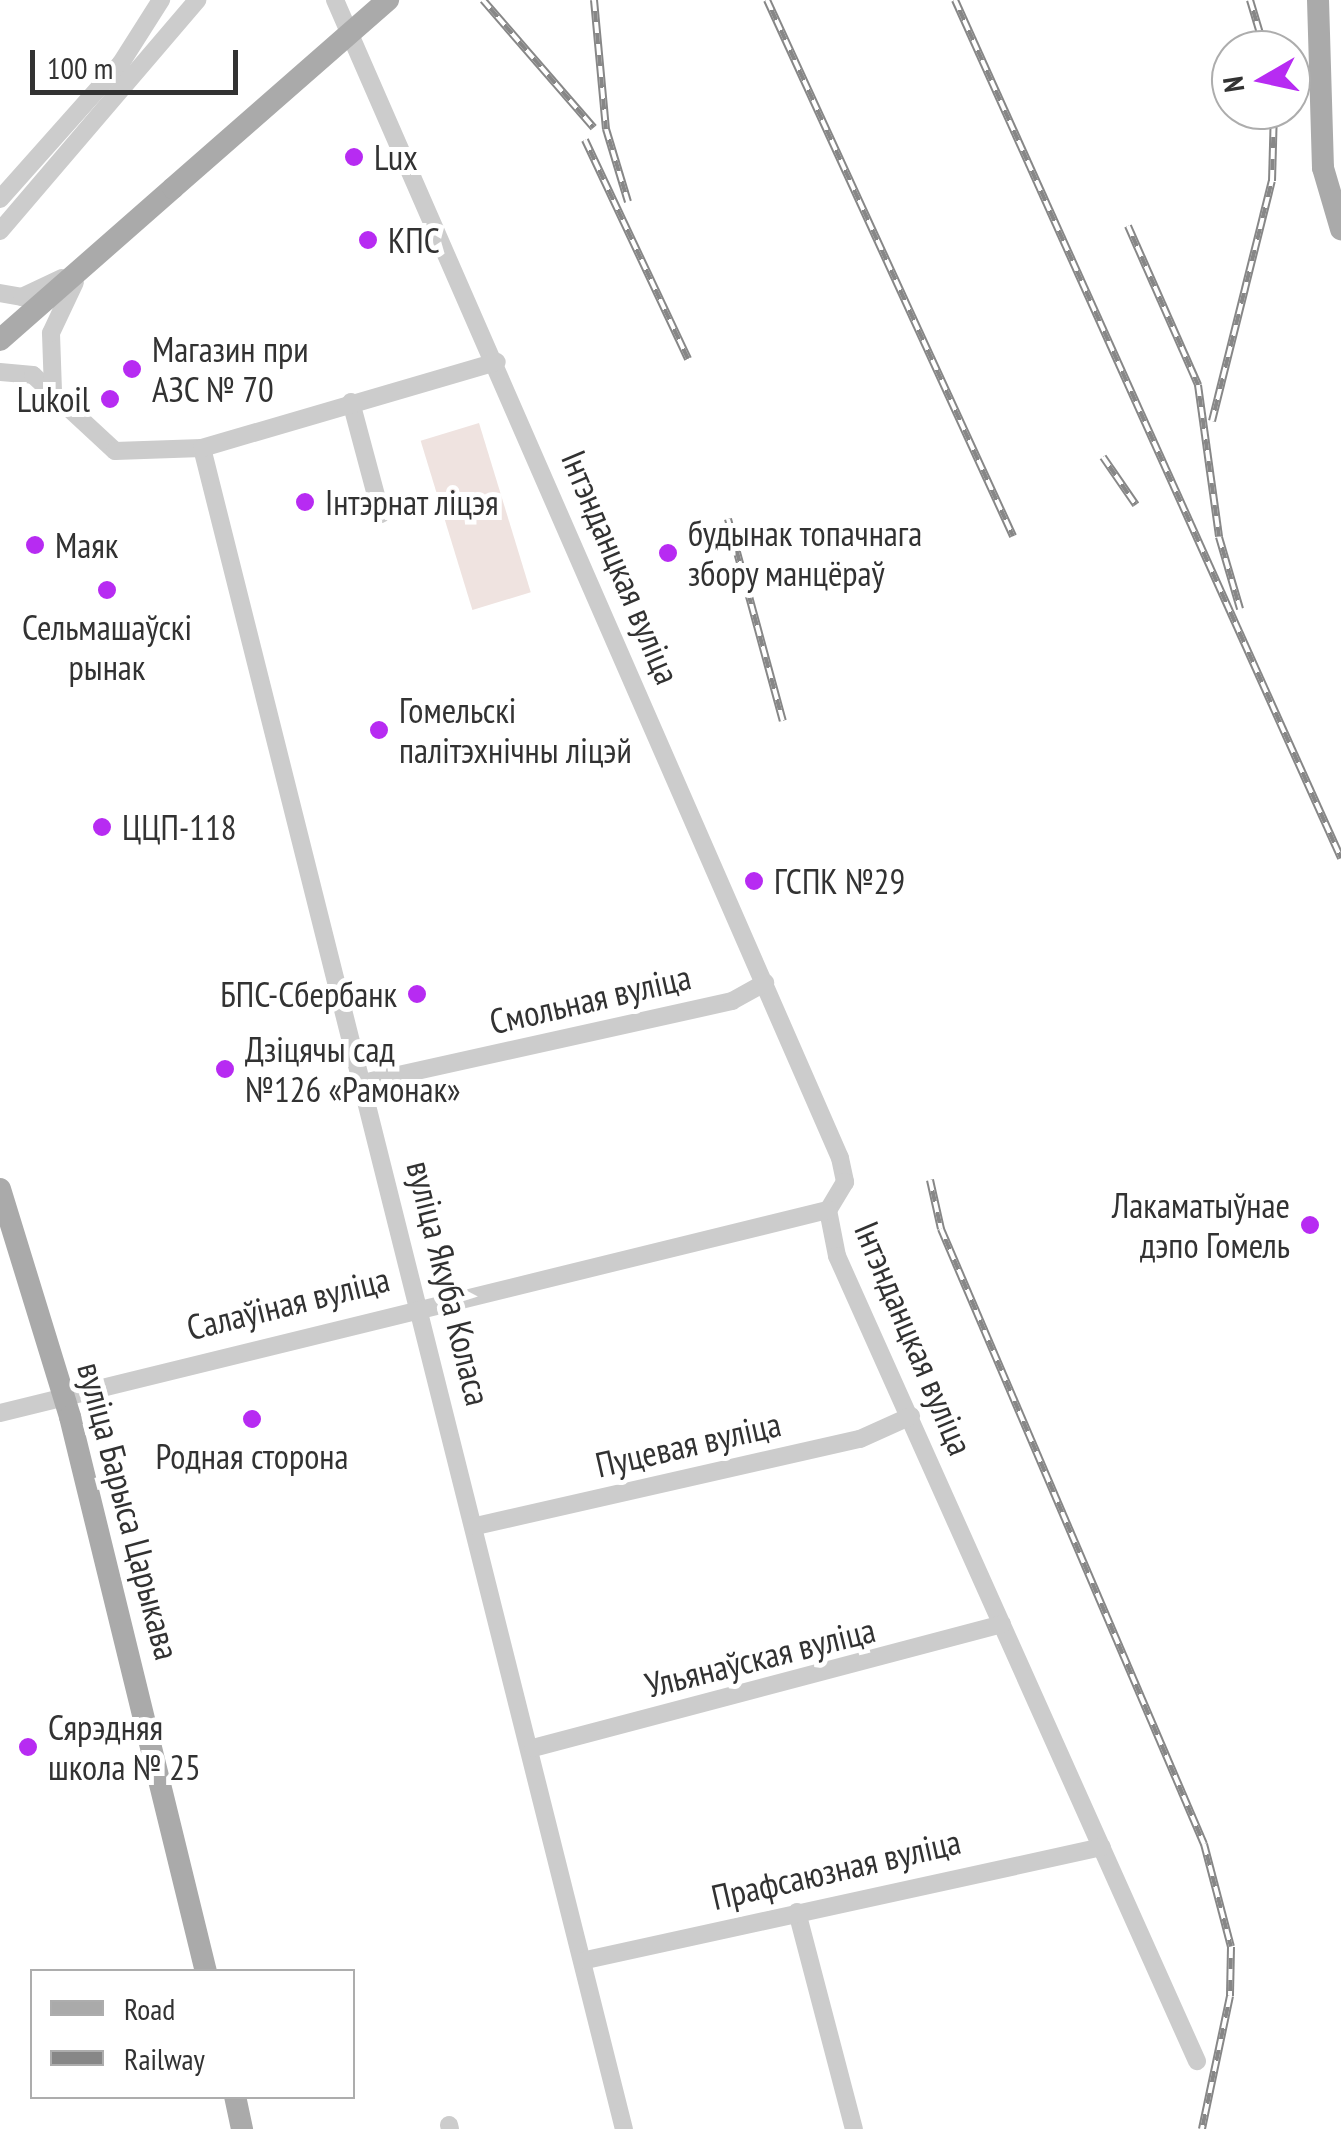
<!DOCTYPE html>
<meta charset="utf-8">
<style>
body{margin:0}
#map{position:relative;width:1341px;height:2129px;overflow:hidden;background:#fff;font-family:"PT Sans Narrow",sans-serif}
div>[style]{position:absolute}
.green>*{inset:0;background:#efe3e0;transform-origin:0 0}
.minor>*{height:18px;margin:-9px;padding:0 9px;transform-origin:9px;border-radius:9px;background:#ccc}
.major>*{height:22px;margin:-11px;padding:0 11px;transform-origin:11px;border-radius:11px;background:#aaa}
.rail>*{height:8px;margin-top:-4px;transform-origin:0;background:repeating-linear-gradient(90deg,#fff 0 11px,#878787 0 22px);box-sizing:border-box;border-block:2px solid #878787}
.major-bridge>*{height:22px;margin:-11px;padding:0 11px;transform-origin:11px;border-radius:11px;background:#aaa}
.dots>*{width:28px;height:28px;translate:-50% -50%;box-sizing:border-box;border:5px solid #fff;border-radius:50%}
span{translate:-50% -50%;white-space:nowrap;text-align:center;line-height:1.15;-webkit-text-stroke:10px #fff;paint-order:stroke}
.poi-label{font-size:35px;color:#323232}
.left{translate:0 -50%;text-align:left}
.right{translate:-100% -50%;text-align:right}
.street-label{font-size:35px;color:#323232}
.legend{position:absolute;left:30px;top:1969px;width:325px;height:130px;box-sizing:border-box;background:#fff;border:2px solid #adadad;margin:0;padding:12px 18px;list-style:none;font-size:30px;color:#323232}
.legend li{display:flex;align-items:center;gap:20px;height:50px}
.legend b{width:50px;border:2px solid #adadad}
.north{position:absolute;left:1211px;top:30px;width:100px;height:100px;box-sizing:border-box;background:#fff;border:2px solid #adadad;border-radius:50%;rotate:261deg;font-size:28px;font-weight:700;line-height:40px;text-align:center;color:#323232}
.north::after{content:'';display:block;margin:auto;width:35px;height:45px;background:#b72bf2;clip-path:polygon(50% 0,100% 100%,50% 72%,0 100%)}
.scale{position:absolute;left:30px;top:50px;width:208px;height:45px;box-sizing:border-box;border:5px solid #323232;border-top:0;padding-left:12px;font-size:30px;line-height:35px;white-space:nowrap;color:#323232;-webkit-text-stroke:8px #fff;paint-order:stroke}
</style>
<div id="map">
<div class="green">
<div style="left:479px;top:423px;width:177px;height:61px;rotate:73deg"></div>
</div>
<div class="minor">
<div style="left:335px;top:0;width:1263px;rotate:66.44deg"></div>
<div style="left:840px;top:1158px;width:25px;rotate:78deg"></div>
<div style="left:845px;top:1182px;width:33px;rotate:121deg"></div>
<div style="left:828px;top:1210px;width:47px;rotate:78.9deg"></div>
<div style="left:837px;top:1256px;width:882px;rotate:65.91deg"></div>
<div style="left:0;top:199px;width:182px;rotate:-48.3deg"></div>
<div style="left:121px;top:63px;width:75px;rotate:-57.6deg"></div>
<div style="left:0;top:231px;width:304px;rotate:-49.5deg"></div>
<div style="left:0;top:293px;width:22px;rotate:10deg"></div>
<div style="left:22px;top:297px;width:44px;rotate:-25.4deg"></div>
<div style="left:0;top:372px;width:33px;rotate:5deg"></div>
<div style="left:33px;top:375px;width:112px;rotate:42.8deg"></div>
<div style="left:115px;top:451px;width:87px;rotate:-2deg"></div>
<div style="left:53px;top:391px;width:58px;rotate:-92deg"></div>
<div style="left:51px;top:333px;width:56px;rotate:-64.8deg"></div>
<div style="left:351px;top:402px;width:116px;rotate:75deg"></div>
<div style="left:202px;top:448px;width:1733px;rotate:75.91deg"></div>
<div style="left:202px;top:448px;width:307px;rotate:-16.3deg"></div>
<div style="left:367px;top:1082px;width:374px;rotate:-12.5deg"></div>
<div style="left:732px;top:1001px;width:38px;rotate:-29deg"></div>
<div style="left:0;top:1413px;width:853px;rotate:-13.78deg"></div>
<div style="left:476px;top:1526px;width:394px;rotate:-12.8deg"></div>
<div style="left:860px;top:1439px;width:56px;rotate:-24.3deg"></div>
<div style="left:533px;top:1748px;width:485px;rotate:-14.8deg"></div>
<div style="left:797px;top:1912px;width:224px;rotate:75.3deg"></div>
<div style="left:586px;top:1960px;width:528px;rotate:-12.35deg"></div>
<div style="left:449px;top:2125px;width:4px;rotate:76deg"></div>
</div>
<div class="major">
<div style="left:1318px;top:0;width:168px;rotate:88.3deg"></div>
<div style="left:1323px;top:168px;width:64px;rotate:73.6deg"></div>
<div style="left:0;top:340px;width:230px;rotate:-41.3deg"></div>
<div style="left:0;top:1189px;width:239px;rotate:72.9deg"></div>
<div style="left:70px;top:1417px;width:571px;rotate:76.23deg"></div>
<div style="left:235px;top:2096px;width:34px;rotate:78deg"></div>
</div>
<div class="rail">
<div style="left:483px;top:0;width:169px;rotate:49.1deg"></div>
<div style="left:594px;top:0;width:130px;rotate:84.7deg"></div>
<div style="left:606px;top:129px;width:76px;rotate:73.2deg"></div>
<div style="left:767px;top:0;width:590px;rotate:65.35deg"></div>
<div style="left:955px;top:0;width:941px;rotate:65.78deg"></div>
<div style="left:1250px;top:0;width:52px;rotate:73.3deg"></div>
<div style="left:585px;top:140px;width:242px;rotate:64.8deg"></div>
<div style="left:1128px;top:226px;width:174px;rotate:66.2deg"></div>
<div style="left:1198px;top:385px;width:153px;rotate:82.1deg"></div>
<div style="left:1219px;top:537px;width:75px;rotate:73.7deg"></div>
<div style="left:1212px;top:421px;width:247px;rotate:-76deg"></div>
<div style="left:1272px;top:181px;width:71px;rotate:-88.4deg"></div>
<div style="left:1103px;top:457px;width:58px;rotate:55.5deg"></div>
<div style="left:728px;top:519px;width:209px;rotate:74.8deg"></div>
<div style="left:930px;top:1180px;width:50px;rotate:77.3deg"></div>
<div style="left:941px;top:1229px;width:669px;rotate:66.85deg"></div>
<div style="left:1204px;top:1844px;width:106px;rotate:75.3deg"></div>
<div style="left:1231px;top:1947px;width:49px;rotate:91.2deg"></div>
<div style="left:1230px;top:1996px;width:136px;rotate:101.9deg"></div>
</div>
<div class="major-bridge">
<div style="left:173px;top:188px;width:286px;rotate:-41.2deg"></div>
</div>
<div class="dots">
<div style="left:354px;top:157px;background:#b72bf2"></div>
<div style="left:368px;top:240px;background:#b72bf2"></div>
<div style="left:132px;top:369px;background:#b72bf2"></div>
<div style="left:110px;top:399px;background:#b72bf2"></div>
<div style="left:305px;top:502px;background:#b72bf2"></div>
<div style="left:35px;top:545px;background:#b72bf2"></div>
<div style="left:668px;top:553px;background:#b72bf2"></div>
<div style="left:107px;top:590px;background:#b72bf2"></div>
<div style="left:379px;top:730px;background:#b72bf2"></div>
<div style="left:102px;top:827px;background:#b72bf2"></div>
<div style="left:754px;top:881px;background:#b72bf2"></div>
<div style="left:417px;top:994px;background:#b72bf2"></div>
<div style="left:225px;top:1069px;background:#b72bf2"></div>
<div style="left:1310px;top:1225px;background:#b72bf2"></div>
<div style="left:252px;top:1419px;background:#b72bf2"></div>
<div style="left:28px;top:1747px;background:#b72bf2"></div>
</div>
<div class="poi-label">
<span class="left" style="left:374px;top:157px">Lux</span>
<span class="left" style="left:388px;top:240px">КПС</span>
<span class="left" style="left:152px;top:369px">Магазин при<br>АЗС № 70</span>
<span class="right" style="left:90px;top:399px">Lukoil</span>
<span class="left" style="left:325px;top:502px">Інтэрнат ліцэя</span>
<span class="left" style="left:688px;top:553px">будынак топачнага<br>збору манцёраў</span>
<span class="left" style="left:55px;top:545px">Маяк</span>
<span style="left:107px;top:647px">Сельмашаўскі<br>рынак</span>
<span class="left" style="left:399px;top:730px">Гомельскі<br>палітэхнічны ліцэй</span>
<span class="left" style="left:122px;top:827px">ЦЦП-118</span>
<span class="left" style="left:774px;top:881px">ГСПК №29</span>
<span class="right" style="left:397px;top:994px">БПС-Сбербанк</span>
<span class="left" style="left:245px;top:1069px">Дзіцячы сад<br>№126 «Рамонак»</span>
<span class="right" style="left:1290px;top:1225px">Лакаматыўнае<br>дэпо Гомель</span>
<span style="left:252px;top:1456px">Родная сторона</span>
<span class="left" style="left:48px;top:1747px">Сярэдняя<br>школа № 25</span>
</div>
<div class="street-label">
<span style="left:621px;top:567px;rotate:67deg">Інтэнданцкая вуліца</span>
<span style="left:590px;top:999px;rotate:-13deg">Смольная вуліца</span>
<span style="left:449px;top:1283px;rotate:76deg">вуліца Якуба Коласа</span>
<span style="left:288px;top:1303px;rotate:-14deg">Салаўіная вуліца</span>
<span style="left:914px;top:1338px;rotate:67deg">Інтэнданцкая вуліца</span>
<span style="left:688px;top:1444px;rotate:-13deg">Пуцевая вуліца</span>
<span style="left:129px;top:1511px;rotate:75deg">вуліца Барыса Царыкава</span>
<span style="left:760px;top:1657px;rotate:-14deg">Ульянаўская вуліца</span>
<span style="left:836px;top:1869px;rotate:-13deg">Прафсаюзная вуліца</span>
</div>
<ul class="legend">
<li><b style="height:12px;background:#aaa"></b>Road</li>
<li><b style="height:12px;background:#878787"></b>Railway</li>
</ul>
<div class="north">N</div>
<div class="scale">100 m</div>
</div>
